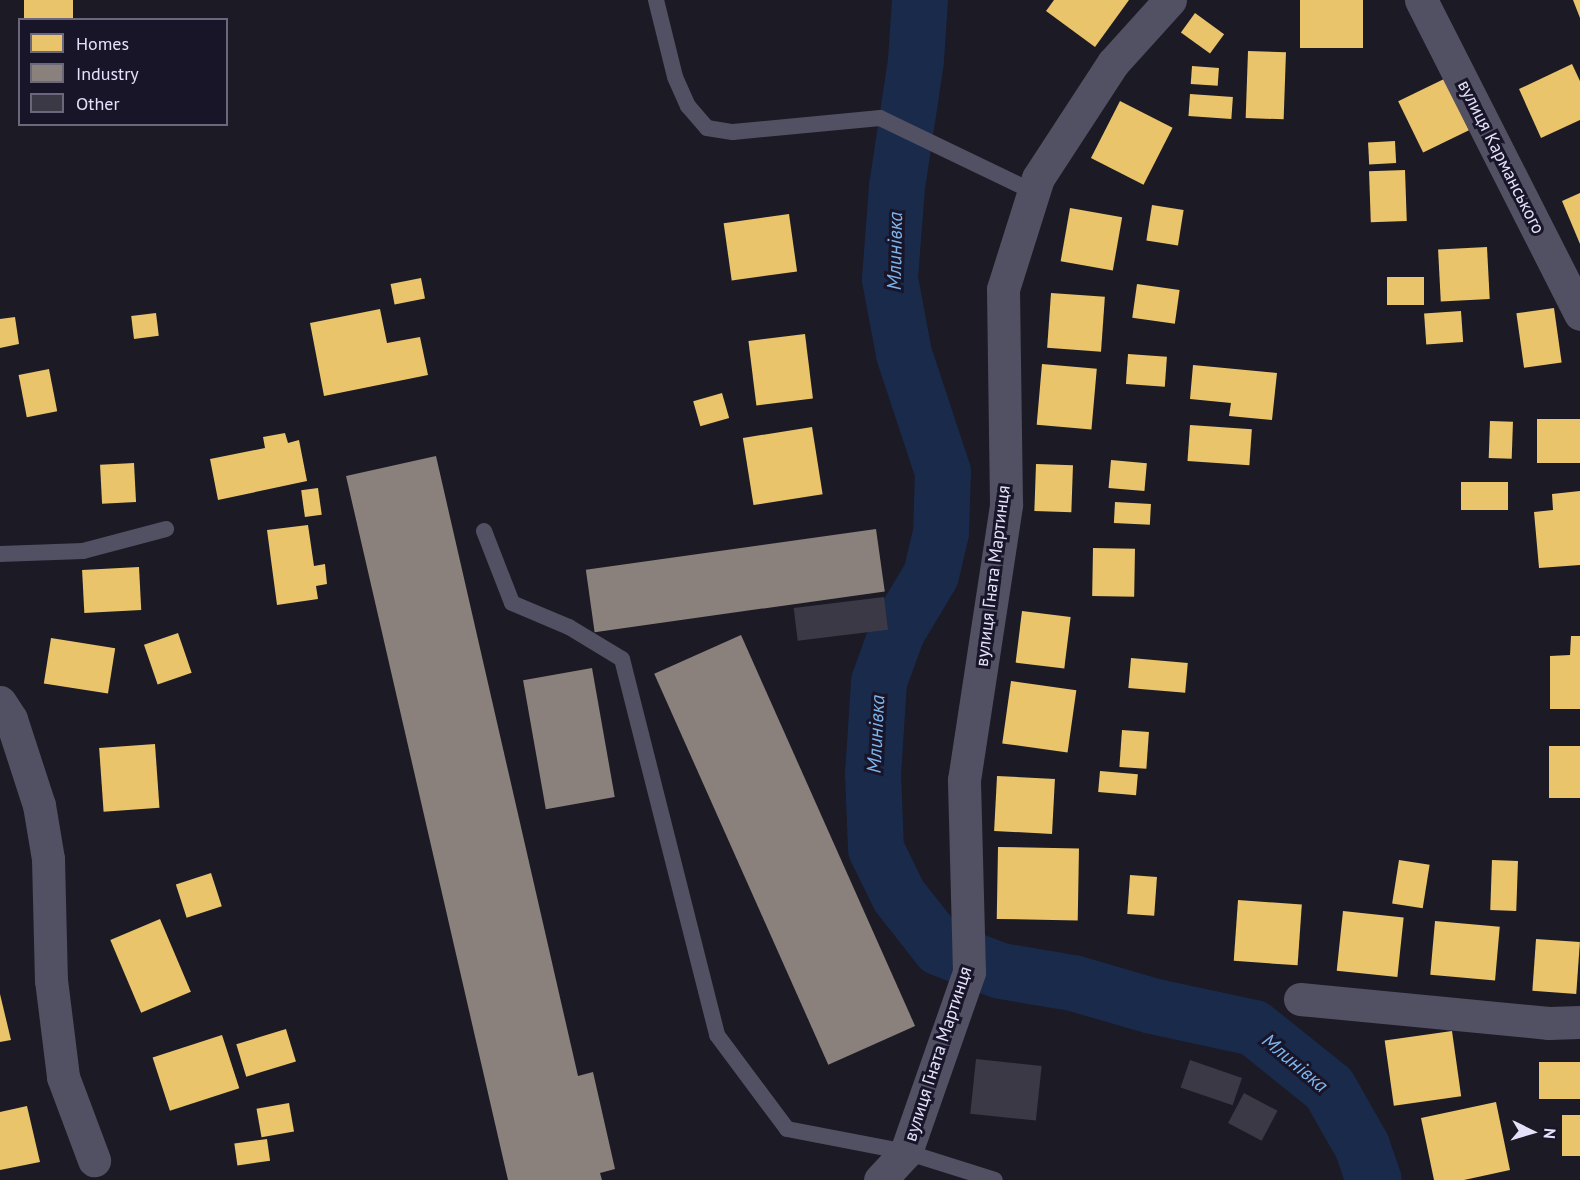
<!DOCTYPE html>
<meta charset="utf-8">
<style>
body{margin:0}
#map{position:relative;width:1580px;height:1180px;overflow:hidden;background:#1c1a24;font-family:"PT Sans",sans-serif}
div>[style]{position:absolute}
.homes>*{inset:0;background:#e9c46a;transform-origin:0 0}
.industry>*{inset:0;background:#8a817c;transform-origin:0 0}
.river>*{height:56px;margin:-28px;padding:0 28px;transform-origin:28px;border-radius:28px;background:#192a4a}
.building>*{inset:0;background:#3b3945;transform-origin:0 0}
.service>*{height:16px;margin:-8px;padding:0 8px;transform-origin:8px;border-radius:8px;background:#525063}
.minor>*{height:33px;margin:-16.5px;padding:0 16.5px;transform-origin:16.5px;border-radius:16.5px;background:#525063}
span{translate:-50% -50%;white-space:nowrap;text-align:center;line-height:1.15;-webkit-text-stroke:6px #191529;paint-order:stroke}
.street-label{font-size:18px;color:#e5e1fb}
.water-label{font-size:20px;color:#7db5ed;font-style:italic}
.legend{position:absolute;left:18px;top:18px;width:210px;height:108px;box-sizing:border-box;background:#191529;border:2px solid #6b677d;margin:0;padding:8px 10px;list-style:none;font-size:18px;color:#e5e1fb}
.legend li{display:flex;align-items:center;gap:12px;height:30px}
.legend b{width:30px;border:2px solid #6b677d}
.north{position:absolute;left:1502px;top:1102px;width:60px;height:60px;-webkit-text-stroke:4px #191529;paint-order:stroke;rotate:95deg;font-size:16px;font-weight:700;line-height:24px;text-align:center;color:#e5e1fb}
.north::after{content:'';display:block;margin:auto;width:21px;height:27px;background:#e5e1fb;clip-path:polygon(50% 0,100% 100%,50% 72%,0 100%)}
</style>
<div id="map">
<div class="homes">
<div style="left:24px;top:0;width:49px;height:20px"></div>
<div style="clip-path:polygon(1054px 0,1129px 0,1095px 47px,1046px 11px)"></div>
<div style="left:1300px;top:0;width:63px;height:48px"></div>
<div style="clip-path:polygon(1573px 0,1580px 0,1580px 18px)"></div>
<div style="left:1195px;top:13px;width:36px;height:24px;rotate:36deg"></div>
<div style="left:1248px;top:51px;width:38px;height:67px;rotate:2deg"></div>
<div style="clip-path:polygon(1572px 64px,1580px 81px,1580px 120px,1541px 138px,1519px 89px)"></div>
<div style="left:1192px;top:66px;width:27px;height:18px;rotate:4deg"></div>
<div style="left:1444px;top:79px;width:57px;height:51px;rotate:64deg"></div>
<div style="left:1190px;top:94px;width:43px;height:22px;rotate:4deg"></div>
<div style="left:1120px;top:101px;width:59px;height:64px;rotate:27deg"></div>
<div style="left:1395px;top:141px;width:22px;height:27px;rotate:87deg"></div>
<div style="left:1405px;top:170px;width:51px;height:36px;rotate:88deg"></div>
<div style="clip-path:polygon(1580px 193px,1580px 244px,1562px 201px)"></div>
<div style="left:1152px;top:205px;width:32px;height:36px;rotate:9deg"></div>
<div style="left:1070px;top:208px;width:53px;height:54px;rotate:10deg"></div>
<div style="left:789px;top:214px;width:58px;height:66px;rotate:82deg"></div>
<div style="left:1487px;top:247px;width:52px;height:49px;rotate:87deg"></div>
<div style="left:1387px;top:277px;width:37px;height:28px"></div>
<div style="left:421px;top:278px;width:21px;height:31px;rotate:79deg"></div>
<div style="left:1137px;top:284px;width:43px;height:34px;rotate:8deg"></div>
<div style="left:1051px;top:293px;width:54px;height:55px;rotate:4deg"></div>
<div style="left:1554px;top:308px;width:55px;height:38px;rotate:82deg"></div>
<div style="clip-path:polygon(380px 309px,387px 343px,420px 337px,428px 375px,324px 396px,310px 323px)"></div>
<div style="left:1461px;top:311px;width:31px;height:37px;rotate:86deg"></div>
<div style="left:156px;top:313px;width:23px;height:25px;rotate:83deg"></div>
<div style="clip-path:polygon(15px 317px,19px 344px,0 348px,0 319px)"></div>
<div style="left:805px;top:334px;width:65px;height:57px;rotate:83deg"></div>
<div style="left:1128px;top:354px;width:39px;height:30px;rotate:4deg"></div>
<div style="left:1042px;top:364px;width:55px;height:61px;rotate:5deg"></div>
<div style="clip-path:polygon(1193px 365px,1277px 373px,1272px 420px,1229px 416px,1231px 403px,1190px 399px)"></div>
<div style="left:49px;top:369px;width:43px;height:31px;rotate:79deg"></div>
<div style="left:722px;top:393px;width:26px;height:30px;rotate:74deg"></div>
<div style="left:1580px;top:419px;width:44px;height:43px;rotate:90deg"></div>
<div style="left:1490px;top:421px;width:23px;height:37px;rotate:2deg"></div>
<div style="left:1190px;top:425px;width:62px;height:36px;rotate:4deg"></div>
<div style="left:812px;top:427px;width:68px;height:70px;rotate:81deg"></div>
<div style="clip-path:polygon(285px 433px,288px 443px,299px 440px,307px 481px,218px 500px,210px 459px,265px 448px,263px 437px)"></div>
<div style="left:1111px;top:460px;width:36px;height:28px;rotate:5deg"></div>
<div style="left:134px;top:463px;width:39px;height:34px;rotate:87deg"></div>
<div style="left:1036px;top:464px;width:37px;height:47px;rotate:2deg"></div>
<div style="left:1461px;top:482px;width:47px;height:28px"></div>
<div style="left:318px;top:488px;width:27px;height:17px;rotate:82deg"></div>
<div style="clip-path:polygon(1580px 491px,1580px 565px,1539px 568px,1534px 512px,1553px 510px,1552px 494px)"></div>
<div style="left:1115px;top:502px;width:36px;height:21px;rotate:3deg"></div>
<div style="clip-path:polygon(308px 525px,314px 566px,325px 564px,327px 584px,316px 586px,318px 599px,277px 605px,267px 530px)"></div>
<div style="left:1093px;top:548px;width:42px;height:48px;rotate:1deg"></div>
<div style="left:139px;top:567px;width:43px;height:57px;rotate:87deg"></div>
<div style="left:1022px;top:611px;width:49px;height:52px;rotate:7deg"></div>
<div style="left:178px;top:633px;width:42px;height:36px;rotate:71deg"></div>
<div style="clip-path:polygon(1571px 636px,1580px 636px,1580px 709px,1550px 709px,1550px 656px,1570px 655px)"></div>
<div style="left:51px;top:638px;width:65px;height:46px;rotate:9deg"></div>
<div style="left:1131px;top:658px;width:57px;height:30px;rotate:5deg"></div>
<div style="left:1011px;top:681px;width:66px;height:63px;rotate:8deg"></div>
<div style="left:1122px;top:730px;width:27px;height:37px;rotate:4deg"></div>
<div style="left:155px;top:744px;width:64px;height:56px;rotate:86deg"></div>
<div style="left:1549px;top:746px;width:31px;height:52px"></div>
<div style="left:1100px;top:771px;width:38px;height:21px;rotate:5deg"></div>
<div style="left:997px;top:776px;width:58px;height:55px;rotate:3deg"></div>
<div style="left:998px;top:847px;width:81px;height:72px;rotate:1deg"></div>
<div style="left:1399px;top:860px;width:31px;height:44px;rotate:9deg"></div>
<div style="left:1492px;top:860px;width:26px;height:50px;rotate:2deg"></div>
<div style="left:211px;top:873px;width:35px;height:37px;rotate:72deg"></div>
<div style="left:1130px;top:875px;width:27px;height:39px;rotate:4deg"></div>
<div style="left:1238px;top:900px;width:64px;height:61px;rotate:4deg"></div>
<div style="left:1343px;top:911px;width:61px;height:60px;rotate:6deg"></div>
<div style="left:160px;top:919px;width:79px;height:54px;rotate:67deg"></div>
<div style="left:1435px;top:921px;width:65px;height:54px;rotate:5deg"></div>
<div style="left:1536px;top:939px;width:44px;height:52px;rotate:4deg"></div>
<div style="clip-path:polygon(0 994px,11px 1040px,0 1042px)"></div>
<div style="left:286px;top:1029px;width:34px;height:52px;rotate:73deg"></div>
<div style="left:1452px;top:1031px;width:66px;height:68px;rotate:82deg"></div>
<div style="left:222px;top:1035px;width:56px;height:73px;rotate:72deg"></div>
<div style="left:1580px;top:1062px;width:37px;height:41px;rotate:90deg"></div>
<div style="clip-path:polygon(1496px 1102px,1510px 1170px,1464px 1180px,1434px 1180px,1421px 1118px)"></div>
<div style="left:289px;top:1103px;width:29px;height:33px;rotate:80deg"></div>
<div style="clip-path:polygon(27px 1106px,40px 1162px,0 1170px,0 1112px)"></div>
<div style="left:1562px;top:1115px;width:18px;height:41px"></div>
<div style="left:267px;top:1139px;width:22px;height:33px;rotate:82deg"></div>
</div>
<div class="industry">
<div style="clip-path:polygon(436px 456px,578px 1076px,593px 1072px,615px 1169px,600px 1173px,602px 1180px,508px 1180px,346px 476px)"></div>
<div style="left:876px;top:529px;width:63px;height:293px;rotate:82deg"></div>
<div style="left:741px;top:635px;width:428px;height:95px;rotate:66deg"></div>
<div style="left:592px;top:668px;width:131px;height:70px;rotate:80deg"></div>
</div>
<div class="river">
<div style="left:920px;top:0;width:61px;rotate:93.8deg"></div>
<div style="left:916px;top:61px;width:127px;rotate:98.6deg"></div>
<div style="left:897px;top:187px;width:92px;rotate:94.4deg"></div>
<div style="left:890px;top:279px;width:76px;rotate:79.4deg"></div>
<div style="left:904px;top:354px;width:124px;rotate:71.7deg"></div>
<div style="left:943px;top:472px;width:61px;rotate:91.9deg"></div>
<div style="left:941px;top:533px;width:43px;rotate:103.4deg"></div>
<div style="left:931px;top:575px;width:66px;rotate:120.8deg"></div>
<div style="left:897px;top:632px;width:53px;rotate:109.8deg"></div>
<div style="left:879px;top:682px;width:92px;rotate:93.7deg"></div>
<div style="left:873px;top:774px;width:75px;rotate:87.7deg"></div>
<div style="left:876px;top:849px;width:52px;rotate:63.9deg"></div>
<div style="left:899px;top:896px;width:66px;rotate:51.7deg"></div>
<div style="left:940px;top:948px;width:65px;rotate:20.7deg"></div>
<div style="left:1001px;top:971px;width:73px;rotate:9.5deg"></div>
<div style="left:1073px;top:983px;width:82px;rotate:16.2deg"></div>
<div style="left:1152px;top:1006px;width:104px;rotate:12.2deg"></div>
<div style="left:1254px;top:1028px;width:96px;rotate:38.7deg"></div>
<div style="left:1329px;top:1088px;width:67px;rotate:60.4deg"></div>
<div style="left:1362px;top:1146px;width:36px;rotate:71deg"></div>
</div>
<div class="building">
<div style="left:884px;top:597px;width:33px;height:91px;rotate:83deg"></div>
<div style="left:976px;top:1059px;width:66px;height:55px;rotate:6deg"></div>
<div style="left:1190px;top:1060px;width:55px;height:29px;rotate:19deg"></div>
<div style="left:1244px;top:1093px;width:38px;height:34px;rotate:28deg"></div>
</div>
<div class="service">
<div style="left:656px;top:0;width:79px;rotate:76.1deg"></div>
<div style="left:675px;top:77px;width:32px;rotate:66deg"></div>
<div style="left:688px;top:106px;width:29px;rotate:49deg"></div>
<div style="left:707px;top:128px;width:26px;rotate:9deg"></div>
<div style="left:733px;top:132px;width:148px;rotate:-5.4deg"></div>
<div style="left:880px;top:118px;width:171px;rotate:25.7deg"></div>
<div style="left:484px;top:531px;width:77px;rotate:68.7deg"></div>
<div style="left:512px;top:603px;width:62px;rotate:22.8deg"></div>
<div style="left:569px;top:627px;width:62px;rotate:31.1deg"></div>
<div style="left:622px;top:659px;width:388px;rotate:75.8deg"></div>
<div style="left:717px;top:1035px;width:117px;rotate:53.3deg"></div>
<div style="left:787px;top:1129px;width:121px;rotate:10.9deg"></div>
<div style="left:906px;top:1152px;width:93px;rotate:17.5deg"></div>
<div style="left:0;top:554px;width:83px;rotate:-2.1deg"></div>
<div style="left:83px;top:551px;width:86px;rotate:-14.8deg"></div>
</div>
<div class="minor">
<div style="left:1421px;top:0;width:352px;rotate:63.1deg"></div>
<div style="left:0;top:702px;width:20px;rotate:57deg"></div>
<div style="left:11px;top:719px;width:90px;rotate:72deg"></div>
<div style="left:39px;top:805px;width:55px;rotate:80.5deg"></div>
<div style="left:48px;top:859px;width:121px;rotate:88.6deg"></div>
<div style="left:51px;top:980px;width:98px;rotate:82.9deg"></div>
<div style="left:63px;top:1077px;width:89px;rotate:69.5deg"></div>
<div style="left:1300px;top:999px;width:250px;rotate:5.5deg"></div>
<div style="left:1549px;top:1023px;width:31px;rotate:-2deg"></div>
<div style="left:880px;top:1180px;width:38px;rotate:-47deg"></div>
<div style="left:906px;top:1152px;width:191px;rotate:-70.7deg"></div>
<div style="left:969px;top:972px;width:192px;rotate:-91.5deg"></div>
<div style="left:964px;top:780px;width:279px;rotate:-81.3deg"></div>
<div style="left:1006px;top:504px;width:215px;rotate:-90.8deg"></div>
<div style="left:1003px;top:289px;width:116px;rotate:-72.5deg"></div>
<div style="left:1038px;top:178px;width:137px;rotate:-56.9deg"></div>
<div style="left:1113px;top:63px;width:85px;rotate:-47.9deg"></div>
</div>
<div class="street-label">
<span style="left:1501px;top:157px;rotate:63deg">вулиця Карманського</span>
<span style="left:993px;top:576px;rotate:-83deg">вулиця Гната Мартинця</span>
<span style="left:938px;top:1054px;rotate:-72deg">вулиця Гната Мартинця</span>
</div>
<div class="water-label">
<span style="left:895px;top:251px;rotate:-89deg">Млинівка</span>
<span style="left:876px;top:734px;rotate:-87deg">Млинівка</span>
<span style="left:1295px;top:1063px;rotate:40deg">Млинівка</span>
</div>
<ul class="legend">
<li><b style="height:16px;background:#e9c46a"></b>Homes</li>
<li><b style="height:16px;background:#8a817c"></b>Industry</li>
<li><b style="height:16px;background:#3b3945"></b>Other</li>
</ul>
<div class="north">N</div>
</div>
